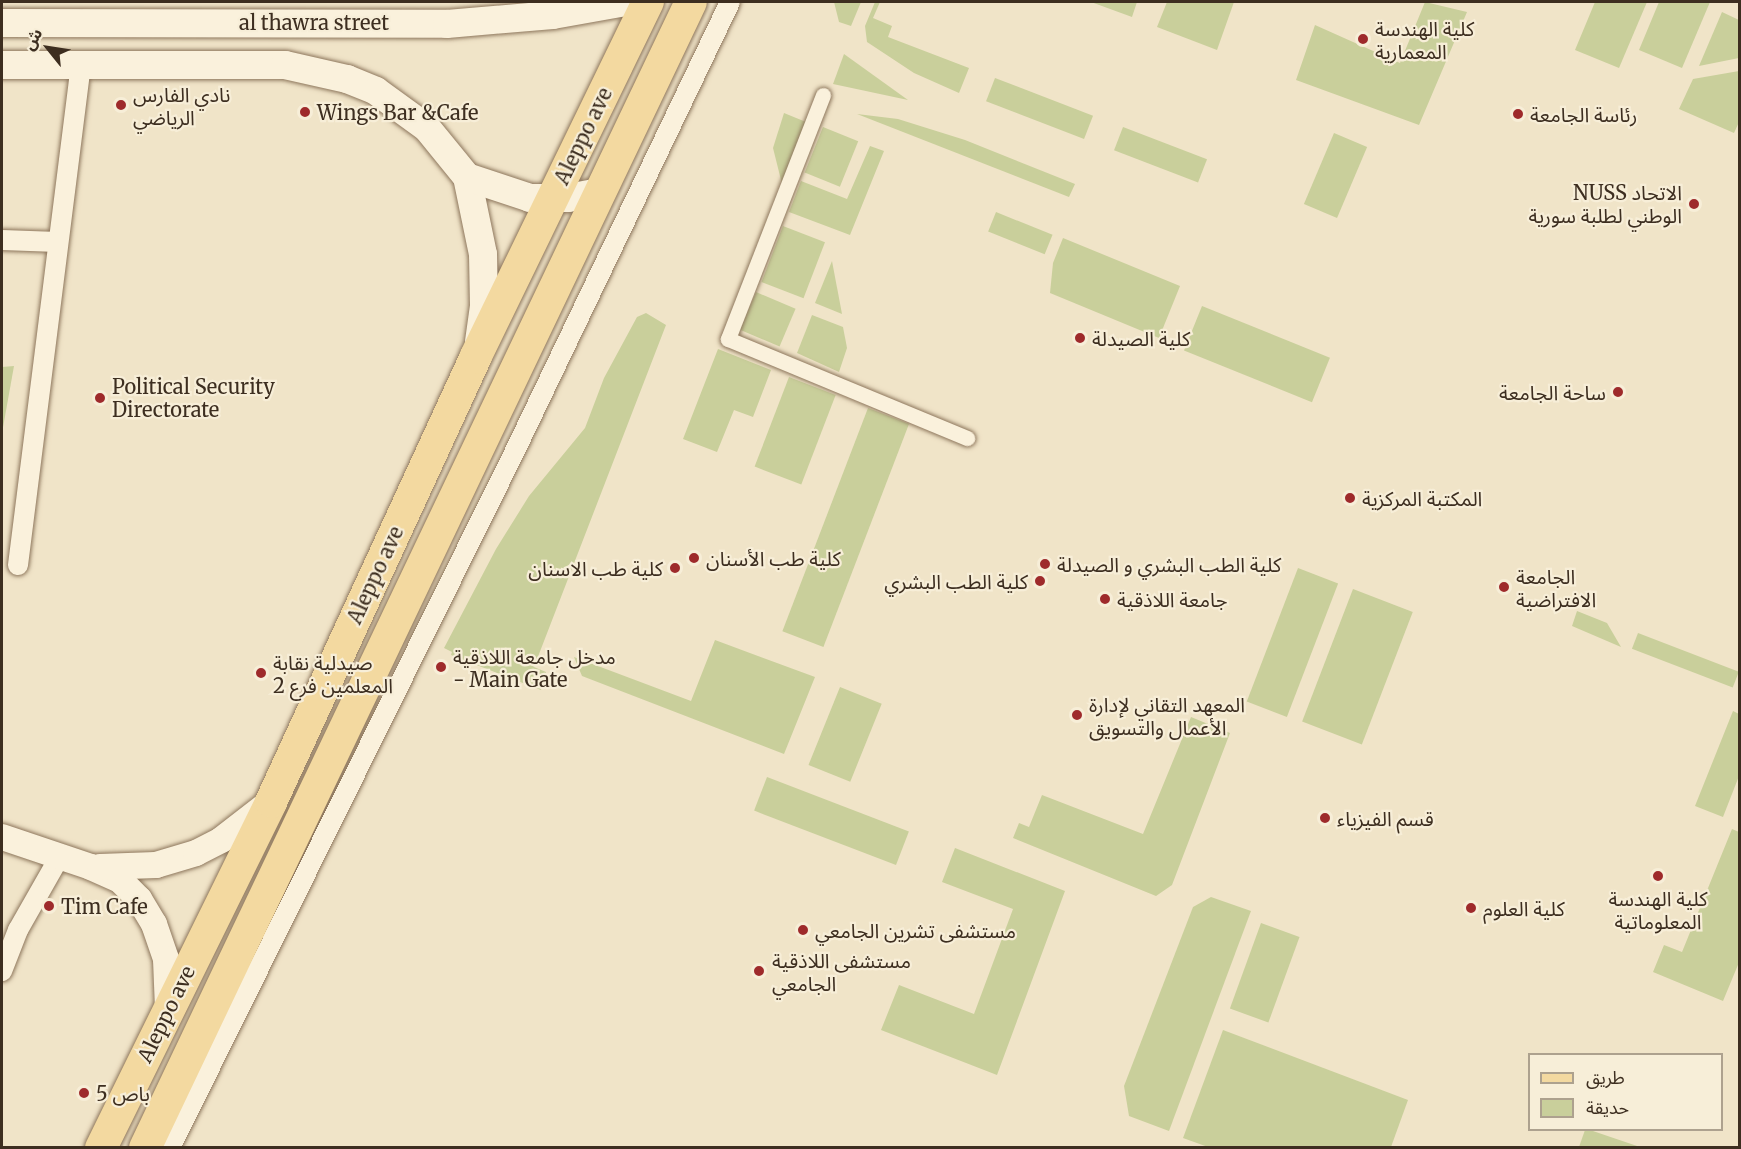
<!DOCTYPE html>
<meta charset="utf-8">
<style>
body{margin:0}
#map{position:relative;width:1741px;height:1149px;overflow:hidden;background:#f0e4c8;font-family:Merriweather,"Noto Sans Arabic",serif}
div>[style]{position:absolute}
.green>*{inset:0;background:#c9cf9b;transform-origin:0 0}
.roads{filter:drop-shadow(0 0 2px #8d765c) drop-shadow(0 0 2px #8d765c)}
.pedestrian>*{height:15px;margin:-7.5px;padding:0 7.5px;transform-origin:7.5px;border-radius:7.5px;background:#faf1dc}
.minor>*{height:20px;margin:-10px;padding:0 10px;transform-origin:10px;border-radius:10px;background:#faf1dc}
.tertiary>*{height:26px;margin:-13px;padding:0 13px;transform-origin:13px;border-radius:13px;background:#faf1dc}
.secondary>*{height:28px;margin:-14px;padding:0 14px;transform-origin:14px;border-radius:14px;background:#faf1dc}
.primary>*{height:32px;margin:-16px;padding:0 16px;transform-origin:16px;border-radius:16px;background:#f3d9a0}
.dots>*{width:16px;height:16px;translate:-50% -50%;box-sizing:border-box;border:3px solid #f7eed8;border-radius:50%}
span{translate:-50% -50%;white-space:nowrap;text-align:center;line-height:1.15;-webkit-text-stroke:4.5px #f7eed8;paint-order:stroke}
.street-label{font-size:20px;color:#3d2e20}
.poi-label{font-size:20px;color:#3d2e20}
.left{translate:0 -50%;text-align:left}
.right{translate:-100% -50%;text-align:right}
.frame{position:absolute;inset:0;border:3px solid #3d2e20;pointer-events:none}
.legend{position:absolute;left:1528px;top:1053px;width:195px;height:78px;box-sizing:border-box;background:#f7eed8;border:2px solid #ada18e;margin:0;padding:8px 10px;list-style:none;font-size:18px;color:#3d2e20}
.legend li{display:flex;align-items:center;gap:12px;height:30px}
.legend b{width:30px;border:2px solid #ada18e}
.north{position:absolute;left:18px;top:18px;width:60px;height:60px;-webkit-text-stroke:4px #f7eed8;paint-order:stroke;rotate:300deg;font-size:16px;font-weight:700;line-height:24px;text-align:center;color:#3d2e20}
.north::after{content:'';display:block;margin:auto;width:21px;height:27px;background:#3d2e20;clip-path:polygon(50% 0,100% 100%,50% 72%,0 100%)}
</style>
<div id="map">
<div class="green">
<div style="clip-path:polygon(834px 2px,861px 2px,851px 26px,839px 22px)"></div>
<div style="clip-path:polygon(875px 2px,880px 2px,873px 18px,892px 26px,888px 37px,969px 68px,959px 93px,914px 73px,867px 42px,865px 26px)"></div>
<div style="clip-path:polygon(1091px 2px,1137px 2px,1132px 17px)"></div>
<div style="clip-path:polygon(1167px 2px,1234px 2px,1217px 50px,1157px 27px)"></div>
<div style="clip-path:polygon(1425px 2px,1467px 12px,1419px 125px,1296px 80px,1315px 25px,1400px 63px)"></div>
<div style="clip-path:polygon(1595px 2px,1647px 2px,1619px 68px,1575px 50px)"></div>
<div style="clip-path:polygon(1659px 2px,1710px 2px,1682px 68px,1639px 50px)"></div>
<div style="clip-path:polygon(1722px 12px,1739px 20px,1739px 58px,1699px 66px)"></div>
<div style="clip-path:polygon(844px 54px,908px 100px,833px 84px)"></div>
<div style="clip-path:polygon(1739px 71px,1739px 122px,1734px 133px,1679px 109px,1693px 79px)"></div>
<div style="left:995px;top:78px;width:105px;height:25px;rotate:21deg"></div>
<div style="clip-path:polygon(784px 113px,806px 122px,782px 184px,773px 148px)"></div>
<div style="clip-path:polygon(857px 114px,898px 119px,965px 140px,1075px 184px,1069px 197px)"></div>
<div style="left:823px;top:127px;width:38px;height:49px;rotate:22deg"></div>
<div style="left:1123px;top:127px;width:90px;height:25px;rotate:21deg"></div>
<div style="left:1334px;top:133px;width:36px;height:77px;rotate:23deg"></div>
<div style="clip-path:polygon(870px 146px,884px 151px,850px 235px,789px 212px,801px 181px,847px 199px)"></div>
<div style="left:996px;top:212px;width:61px;height:21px;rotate:22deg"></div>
<div style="left:783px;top:226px;width:45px;height:60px;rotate:21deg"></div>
<div style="clip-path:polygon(1063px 238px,1180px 286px,1159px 338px,1050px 293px,1053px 263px)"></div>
<div style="clip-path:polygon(832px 261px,842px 314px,815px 303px)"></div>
<div style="left:756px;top:292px;width:43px;height:41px;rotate:23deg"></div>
<div style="left:1202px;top:306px;width:138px;height:48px;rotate:22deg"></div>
<div style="clip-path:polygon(646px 313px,666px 325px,534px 667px,546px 672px,541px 690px,451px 655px,452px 652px,444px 648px,496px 549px,529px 496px,585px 428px,604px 378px,637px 317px)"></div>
<div style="clip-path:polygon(812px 315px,843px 327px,847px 348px,839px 372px,797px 353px)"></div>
<div style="clip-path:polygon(718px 349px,771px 370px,753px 417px,734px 410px,717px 452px,683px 439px)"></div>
<div style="clip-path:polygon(14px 366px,2px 433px,2px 367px)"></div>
<div style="left:789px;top:377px;width:50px;height:96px;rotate:21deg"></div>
<div style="left:868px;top:408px;width:44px;height:239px;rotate:21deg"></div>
<div style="left:1298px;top:568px;width:43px;height:143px;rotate:21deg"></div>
<div style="left:1353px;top:589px;width:64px;height:142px;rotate:21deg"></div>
<div style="clip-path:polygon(1577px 611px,1607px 623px,1621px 647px,1572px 626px)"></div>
<div style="left:1638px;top:633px;width:108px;height:17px;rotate:21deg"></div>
<div style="clip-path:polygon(715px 640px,815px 677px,784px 754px,582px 676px,574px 657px,691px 701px)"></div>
<div style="left:840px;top:687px;width:45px;height:84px;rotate:22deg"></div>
<div style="clip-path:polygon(1733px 711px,1739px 714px,1739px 776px,1723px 817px,1695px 806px)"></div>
<div style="clip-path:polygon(1191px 717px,1230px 733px,1172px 885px,1156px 896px,1013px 838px,1019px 823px,1029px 827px,1042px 795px,1143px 834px)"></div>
<div style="left:767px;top:777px;width:152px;height:36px;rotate:21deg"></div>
<div style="clip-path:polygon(1732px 829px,1739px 832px,1740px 960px,1723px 1001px,1653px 972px,1664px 945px,1682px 952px)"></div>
<div style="clip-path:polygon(955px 848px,1065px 891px,997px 1075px,881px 1030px,899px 985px,974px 1014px,1013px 909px,942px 882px)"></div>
<div style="clip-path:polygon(1211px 897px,1251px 911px,1169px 1131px,1129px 1116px,1124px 1086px,1193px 907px)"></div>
<div style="left:1261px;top:923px;width:41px;height:91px;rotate:20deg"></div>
<div style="clip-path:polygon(1223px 1030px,1408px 1100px,1391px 1147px,1208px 1147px,1183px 1138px)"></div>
<div style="clip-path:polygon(1585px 1130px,1590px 1130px,1640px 1147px,1579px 1147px)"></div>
</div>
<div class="roads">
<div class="pedestrian">
<div style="left:823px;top:95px;width:262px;rotate:111.3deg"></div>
<div style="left:728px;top:339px;width:259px;rotate:22.5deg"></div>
</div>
<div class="minor">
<div style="left:2px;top:240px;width:56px;rotate:2deg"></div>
<div style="left:18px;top:565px;width:505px;rotate:-82.83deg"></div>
<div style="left:2px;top:971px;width:44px;rotate:-68.7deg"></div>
<div style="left:18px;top:930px;width:85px;rotate:-60.4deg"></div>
<div style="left:170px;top:1148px;width:773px;rotate:-63.67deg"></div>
<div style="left:513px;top:455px;width:502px;rotate:-64.4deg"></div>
</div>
<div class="tertiary">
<div style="left:2px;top:837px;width:94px;rotate:18.6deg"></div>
<div style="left:91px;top:867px;width:32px;rotate:24deg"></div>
<div style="left:120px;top:880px;width:27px;rotate:45deg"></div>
<div style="left:139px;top:899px;width:29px;rotate:59deg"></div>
<div style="left:154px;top:924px;width:37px;rotate:71deg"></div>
<div style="left:166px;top:959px;width:49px;rotate:87.7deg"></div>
<div style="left:100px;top:867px;width:56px;rotate:-2deg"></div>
<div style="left:156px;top:865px;width:42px;rotate:-16.7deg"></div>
<div style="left:196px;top:853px;width:28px;rotate:-27deg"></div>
<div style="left:221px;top:840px;width:62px;rotate:-37.8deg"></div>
</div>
<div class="secondary">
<div style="left:2px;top:23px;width:445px;rotate:0.1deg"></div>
<div style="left:447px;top:24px;width:106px;rotate:-4.9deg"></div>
<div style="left:553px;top:15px;width:74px;rotate:-10.1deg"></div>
<div style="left:2px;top:65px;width:283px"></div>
<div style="left:285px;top:65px;width:64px;rotate:12.7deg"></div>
<div style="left:347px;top:79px;width:31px;rotate:22deg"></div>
<div style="left:376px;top:91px;width:63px;rotate:36deg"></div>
<div style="left:427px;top:128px;width:63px;rotate:50.8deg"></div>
<div style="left:467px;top:177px;width:79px;rotate:78.3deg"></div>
<div style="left:483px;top:254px;width:52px;rotate:88.9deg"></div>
<div style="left:484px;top:306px;width:36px;rotate:98deg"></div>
<div style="left:467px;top:177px;width:66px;rotate:18.4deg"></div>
<div style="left:530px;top:198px;width:38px"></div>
<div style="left:568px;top:198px;width:32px;rotate:-11deg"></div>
</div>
<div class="primary">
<div style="left:101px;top:1148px;width:386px;rotate:-63.8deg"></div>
<div style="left:271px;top:802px;width:489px;rotate:-65.3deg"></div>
<div style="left:475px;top:358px;width:396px;rotate:-64.1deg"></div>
<div style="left:145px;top:1148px;width:1269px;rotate:-64.53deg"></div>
</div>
</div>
<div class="dots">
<div style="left:1363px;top:39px;background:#9e2a2b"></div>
<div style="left:121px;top:105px;background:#9e2a2b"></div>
<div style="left:305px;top:112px;background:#9e2a2b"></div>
<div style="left:1518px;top:114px;background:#9e2a2b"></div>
<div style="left:1694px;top:204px;background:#9e2a2b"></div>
<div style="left:1080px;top:338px;background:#9e2a2b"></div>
<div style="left:1618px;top:392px;background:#9e2a2b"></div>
<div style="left:100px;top:398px;background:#9e2a2b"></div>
<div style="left:1350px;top:498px;background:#9e2a2b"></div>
<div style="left:694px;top:558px;background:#9e2a2b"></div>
<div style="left:1045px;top:564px;background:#9e2a2b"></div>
<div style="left:675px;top:568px;background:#9e2a2b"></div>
<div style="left:1040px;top:581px;background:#9e2a2b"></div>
<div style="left:1504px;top:587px;background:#9e2a2b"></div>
<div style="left:1105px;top:599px;background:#9e2a2b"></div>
<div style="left:441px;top:667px;background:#9e2a2b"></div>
<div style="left:261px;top:673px;background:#9e2a2b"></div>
<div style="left:1077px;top:715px;background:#9e2a2b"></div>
<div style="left:1325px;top:818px;background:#9e2a2b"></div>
<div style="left:1658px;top:876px;background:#9e2a2b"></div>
<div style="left:49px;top:906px;background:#9e2a2b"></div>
<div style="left:1471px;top:908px;background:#9e2a2b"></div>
<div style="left:803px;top:930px;background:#9e2a2b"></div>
<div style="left:759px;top:971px;background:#9e2a2b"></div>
<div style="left:84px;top:1093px;background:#9e2a2b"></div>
</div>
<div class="street-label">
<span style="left:314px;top:22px">al thawra street</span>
<span style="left:583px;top:136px;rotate:-64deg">Aleppo ave</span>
<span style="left:375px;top:575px;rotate:-65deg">Aleppo ave</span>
<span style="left:166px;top:1014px;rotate:-64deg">Aleppo ave</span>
</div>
<div class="poi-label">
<span class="left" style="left:1375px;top:40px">كلية الهندسة<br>المعمارية</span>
<span class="left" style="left:133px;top:106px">نادي الفارس<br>الرياضي</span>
<span class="left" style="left:317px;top:112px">Wings Bar &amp;Cafe</span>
<span class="left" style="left:1530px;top:114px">رئاسة الجامعة</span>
<span class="right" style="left:1682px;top:204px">NUSS الاتحاد<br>الوطني لطلبة سورية</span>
<span class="left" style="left:1092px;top:338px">كلية الصيدلة</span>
<span class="left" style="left:112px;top:398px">Political Security<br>Directorate</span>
<span class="right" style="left:1606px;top:392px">ساحة الجامعة</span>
<span class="left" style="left:1362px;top:498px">المكتبة المركزية</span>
<span class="left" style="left:706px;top:558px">كلية طب الأسنان</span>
<span class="left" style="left:1057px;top:564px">كلية الطب البشري و الصيدلة</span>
<span class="right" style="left:663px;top:568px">كلية طب الاسنان</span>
<span class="left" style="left:1516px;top:588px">الجامعة<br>الافتراضية</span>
<span class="right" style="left:1028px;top:581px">كلية الطب البشري</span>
<span class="left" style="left:1117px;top:599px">جامعة اللاذقية</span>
<span class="left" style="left:453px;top:668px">مدخل جامعة اللاذقية<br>- Main Gate</span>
<span class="left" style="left:273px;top:674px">صيدلية نقابة<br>المعلمين فرع 2</span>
<span class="left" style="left:1089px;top:716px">المعهد التقاني لإدارة<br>الأعمال والتسويق</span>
<span class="left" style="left:1337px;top:818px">قسم الفيزياء</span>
<span style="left:1658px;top:910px">كلية الهندسة<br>المعلوماتية</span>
<span class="left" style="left:61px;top:906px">Tim Cafe</span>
<span class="left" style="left:1483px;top:908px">كلية العلوم</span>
<span class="left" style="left:815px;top:930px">مستشفى تشرين الجامعي</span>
<span class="left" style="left:772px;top:972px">مستشفى اللاذقية<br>الجامعي</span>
<span class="left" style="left:96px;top:1093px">باص 5</span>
</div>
<div class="frame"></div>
<ul class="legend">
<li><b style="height:8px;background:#f3d9a0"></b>طريق</li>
<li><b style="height:16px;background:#c9cf9b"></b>حديقة</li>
</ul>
<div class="north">ش</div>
</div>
